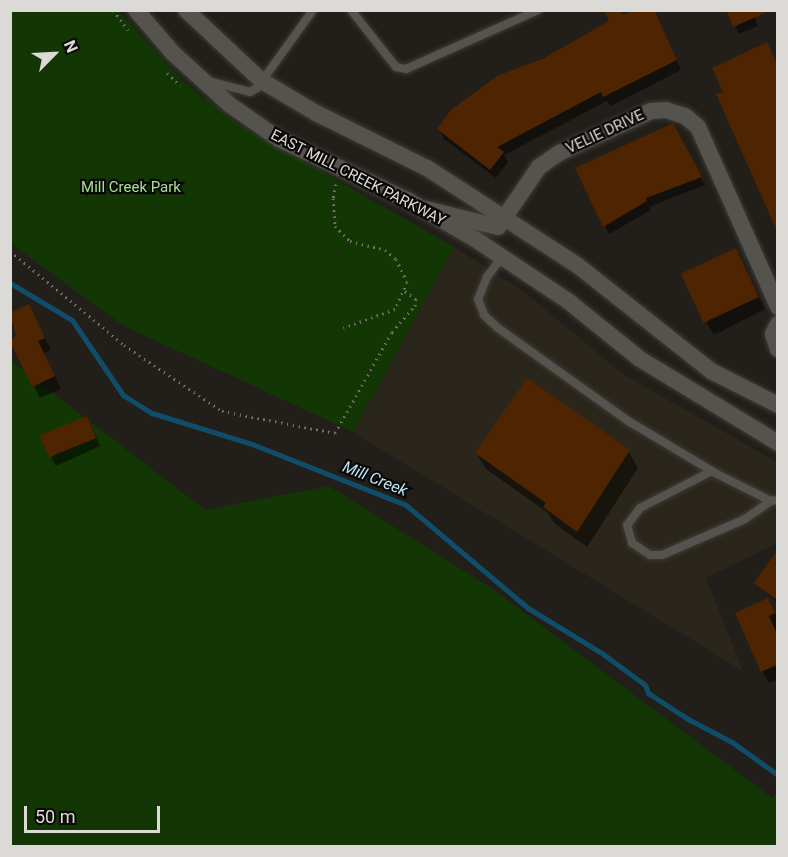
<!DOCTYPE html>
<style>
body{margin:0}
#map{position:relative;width:788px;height:857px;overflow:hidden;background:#221f1a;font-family:Roboto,sans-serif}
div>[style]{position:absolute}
.built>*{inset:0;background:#2b261b}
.green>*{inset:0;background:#123604}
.shadow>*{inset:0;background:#0007}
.stream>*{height:5px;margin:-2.5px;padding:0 2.5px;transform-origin:2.5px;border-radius:2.5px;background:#104d6b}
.building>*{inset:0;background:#4e2500;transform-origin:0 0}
.path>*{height:3px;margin-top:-1.5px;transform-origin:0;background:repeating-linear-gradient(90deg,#706d69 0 1.5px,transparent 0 6px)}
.roads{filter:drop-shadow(0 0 2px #3d3b37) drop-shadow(0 0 2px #3d3b37)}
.service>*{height:8px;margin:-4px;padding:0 4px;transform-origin:4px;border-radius:4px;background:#55534d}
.minor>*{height:16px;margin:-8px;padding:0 8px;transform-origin:8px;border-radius:8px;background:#55534d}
.tertiary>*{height:16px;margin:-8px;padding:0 8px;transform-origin:8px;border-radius:8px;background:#55534d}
span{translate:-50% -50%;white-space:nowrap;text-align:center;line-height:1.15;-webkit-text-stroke:4.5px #0a0907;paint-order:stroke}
.street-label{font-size:15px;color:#dbdad6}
.park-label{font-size:15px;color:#a3e190}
.water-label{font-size:16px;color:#bce2f9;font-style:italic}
.frame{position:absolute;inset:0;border:12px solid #dbdad6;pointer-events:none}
.north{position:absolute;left:24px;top:24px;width:60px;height:60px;-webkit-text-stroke:4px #0a0907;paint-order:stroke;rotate:66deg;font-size:16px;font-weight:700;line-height:24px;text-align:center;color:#dbdad6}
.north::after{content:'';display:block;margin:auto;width:21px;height:27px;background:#dbdad6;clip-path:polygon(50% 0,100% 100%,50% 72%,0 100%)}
.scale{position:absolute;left:24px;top:806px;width:136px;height:27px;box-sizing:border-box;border:3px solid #dbdad6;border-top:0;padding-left:8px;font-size:18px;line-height:21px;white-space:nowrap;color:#dbdad6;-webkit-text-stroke:4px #0a0907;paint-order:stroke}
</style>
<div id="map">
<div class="built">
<div style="clip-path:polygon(454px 247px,522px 290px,624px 375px,777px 462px,777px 543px,706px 578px,743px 671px,353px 432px)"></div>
</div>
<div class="green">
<div style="clip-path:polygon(119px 11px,183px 81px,237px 123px,454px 247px,353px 432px,124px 326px,11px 244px,11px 11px)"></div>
<div style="clip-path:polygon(10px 360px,205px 510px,329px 486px,490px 587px,772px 798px,777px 793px,777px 846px,11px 846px)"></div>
</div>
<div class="shadow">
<div style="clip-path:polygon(728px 10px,751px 10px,758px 26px,739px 34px)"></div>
<div style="clip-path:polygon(655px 14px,681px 70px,610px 106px,607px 101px,504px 155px,508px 162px,496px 178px,444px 139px,439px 129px,497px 77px,579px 43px,577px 39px,623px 17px)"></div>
<div style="clip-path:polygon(767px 44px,778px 67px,778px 226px,718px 95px,725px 92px)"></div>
<div style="clip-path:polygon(672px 125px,705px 185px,649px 207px,651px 210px,609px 234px,605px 226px)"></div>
<div style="clip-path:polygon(742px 262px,765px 309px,714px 335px,707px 323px)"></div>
<div style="clip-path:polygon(29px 306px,51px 350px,44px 353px,61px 389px,40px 398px,11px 339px,18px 336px,10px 315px)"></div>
<div style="clip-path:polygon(91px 425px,100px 446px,56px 466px,51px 458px)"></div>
<div style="clip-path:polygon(629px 452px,638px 468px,587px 547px,554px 523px,548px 513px,486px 469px,476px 453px)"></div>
<div style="clip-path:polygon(775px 557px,778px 559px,778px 603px,756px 583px)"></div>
<div style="clip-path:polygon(768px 600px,778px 619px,778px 680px,769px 683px,762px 671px)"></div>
</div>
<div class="stream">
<div style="left:10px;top:283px;width:72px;rotate:30.8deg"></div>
<div style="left:72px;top:320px;width:91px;rotate:55.8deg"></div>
<div style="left:123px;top:395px;width:34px;rotate:32deg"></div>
<div style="left:152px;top:413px;width:105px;rotate:17.2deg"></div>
<div style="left:252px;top:444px;width:166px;rotate:21.6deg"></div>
<div style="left:406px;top:505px;width:160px;rotate:40.2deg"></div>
<div style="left:528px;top:608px;width:88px;rotate:31.5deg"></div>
<div style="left:603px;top:654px;width:52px;rotate:36.4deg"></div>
<div style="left:645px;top:685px;width:9px;rotate:69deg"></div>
<div style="left:648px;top:693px;width:48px;rotate:33deg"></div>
<div style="left:688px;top:719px;width:50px;rotate:27.6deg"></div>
<div style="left:732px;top:742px;width:57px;rotate:35.7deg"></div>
</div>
<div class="building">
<div style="clip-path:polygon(604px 10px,621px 10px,623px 15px,633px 10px,654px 10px,677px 60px,603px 97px,601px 92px,497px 147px,504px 152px,490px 170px,437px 129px,451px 110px,497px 76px,544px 58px,609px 21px)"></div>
<div style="clip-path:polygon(726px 10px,772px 10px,733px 27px)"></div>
<div style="clip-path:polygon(767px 42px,777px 64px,777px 231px,716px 94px,723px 92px,712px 68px)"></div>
<div style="clip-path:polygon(673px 123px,702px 177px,646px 198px,647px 201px,603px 227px,575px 168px)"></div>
<div style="left:736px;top:248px;width:54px;height:61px;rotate:65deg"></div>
<div style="clip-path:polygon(29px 304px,45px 338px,38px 341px,55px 376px,32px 387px,10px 341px,16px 335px,10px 313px)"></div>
<div style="clip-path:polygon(527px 378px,630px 450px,577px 532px,543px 507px,546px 503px,475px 453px)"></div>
<div style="left:87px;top:416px;width:24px;height:51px;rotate:68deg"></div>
<div style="clip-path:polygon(777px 551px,777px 600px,754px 583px)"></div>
<div style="clip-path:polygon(768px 598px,775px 613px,769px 616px,777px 634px,777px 665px,761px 672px,735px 613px)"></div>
</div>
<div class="path">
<div style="left:113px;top:10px;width:25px;rotate:53deg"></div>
<div style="left:167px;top:73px;width:18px;rotate:43deg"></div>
<div style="left:336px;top:184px;width:14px;rotate:102deg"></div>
<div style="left:333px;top:198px;width:28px;rotate:86deg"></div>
<div style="left:335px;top:226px;width:21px;rotate:45deg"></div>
<div style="left:350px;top:241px;width:36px;rotate:14deg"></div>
<div style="left:385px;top:250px;width:14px;rotate:39deg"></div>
<div style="left:396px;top:259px;width:25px;rotate:64deg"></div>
<div style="left:407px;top:282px;width:30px;rotate:114deg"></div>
<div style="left:395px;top:309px;width:55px;rotate:159.9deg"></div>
<div style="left:10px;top:251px;width:148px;rotate:39.5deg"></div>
<div style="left:124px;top:345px;width:118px;rotate:34deg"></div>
<div style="left:222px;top:411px;width:115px;rotate:11deg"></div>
<div style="left:335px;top:433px;width:116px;rotate:-60.6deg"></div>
<div style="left:392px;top:332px;width:35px;rotate:-49deg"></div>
<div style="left:415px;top:306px;width:7px;rotate:-82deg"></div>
<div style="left:416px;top:299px;width:14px;rotate:-144deg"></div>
</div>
<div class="roads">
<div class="service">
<div style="left:351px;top:10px;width:73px;rotate:51.7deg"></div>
<div style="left:396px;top:67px;width:10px;rotate:11deg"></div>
<div style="left:406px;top:69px;width:145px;rotate:-24.1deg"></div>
<div style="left:209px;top:81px;width:42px;rotate:15deg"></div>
<div style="left:250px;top:92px;width:8px;rotate:-30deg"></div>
<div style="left:257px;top:88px;width:96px;rotate:-54.3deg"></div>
<div style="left:502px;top:257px;width:25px;rotate:127deg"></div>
<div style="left:487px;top:277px;width:24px;rotate:112deg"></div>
<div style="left:478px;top:299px;width:17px;rotate:69deg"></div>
<div style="left:484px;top:315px;width:19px;rotate:43deg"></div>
<div style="left:498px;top:328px;width:162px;rotate:35.5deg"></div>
<div style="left:630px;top:422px;width:101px;rotate:30.9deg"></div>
<div style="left:717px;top:474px;width:60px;rotate:26.6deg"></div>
<div style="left:771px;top:501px;width:7px;rotate:-8deg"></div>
<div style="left:712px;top:471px;width:81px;rotate:152.8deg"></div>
<div style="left:640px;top:508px;width:21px;rotate:127deg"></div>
<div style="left:627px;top:525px;width:19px;rotate:74deg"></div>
<div style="left:632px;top:543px;width:22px;rotate:34deg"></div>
<div style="left:650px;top:555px;width:12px"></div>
<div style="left:662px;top:555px;width:90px;rotate:-23.4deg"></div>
<div style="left:745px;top:519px;width:32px;rotate:-35deg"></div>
</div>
<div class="minor">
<div style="left:426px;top:209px;width:74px;rotate:14deg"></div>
<div style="left:498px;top:227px;width:73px;rotate:-55.7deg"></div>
<div style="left:539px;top:167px;width:24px;rotate:-35deg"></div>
<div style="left:559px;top:153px;width:101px;rotate:-24.5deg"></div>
<div style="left:651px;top:111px;width:15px;rotate:-4deg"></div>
<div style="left:666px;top:110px;width:20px;rotate:18deg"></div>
<div style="left:685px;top:116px;width:17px;rotate:40deg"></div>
<div style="left:698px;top:127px;width:197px;rotate:66deg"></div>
<div style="left:778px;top:324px;width:11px;rotate:117deg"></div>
<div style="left:773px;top:334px;width:16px;rotate:72deg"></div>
</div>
<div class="tertiary">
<div style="left:136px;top:10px;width:57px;rotate:49.3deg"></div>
<div style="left:173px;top:53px;width:77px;rotate:42.4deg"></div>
<div style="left:230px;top:105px;width:60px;rotate:34.8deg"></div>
<div style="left:279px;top:139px;width:142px;rotate:25.5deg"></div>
<div style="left:407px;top:200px;width:78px;rotate:29.8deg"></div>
<div style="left:475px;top:239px;width:112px;rotate:33.7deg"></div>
<div style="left:568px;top:301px;width:92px;rotate:38.9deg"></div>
<div style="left:640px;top:359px;width:162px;rotate:31.3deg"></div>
<div style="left:186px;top:10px;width:104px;rotate:43.1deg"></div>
<div style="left:262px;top:81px;width:63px;rotate:30.7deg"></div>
<div style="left:316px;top:113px;width:124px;rotate:26.4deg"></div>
<div style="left:427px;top:168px;width:179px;rotate:32.9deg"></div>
<div style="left:577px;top:265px;width:171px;rotate:38.3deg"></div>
<div style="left:711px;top:371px;width:75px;rotate:26.9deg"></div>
</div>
</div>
<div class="street-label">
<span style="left:605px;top:132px;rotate:-25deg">VELIE DRIVE</span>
<span style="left:358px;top:178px;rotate:27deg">EAST MILL CREEK PARKWAY</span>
</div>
<div class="park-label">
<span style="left:131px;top:188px">Mill Creek Park</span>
</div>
<div class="water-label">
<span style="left:375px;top:479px;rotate:22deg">Mill Creek</span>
</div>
<div class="frame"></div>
<div class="north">N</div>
<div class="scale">50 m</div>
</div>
